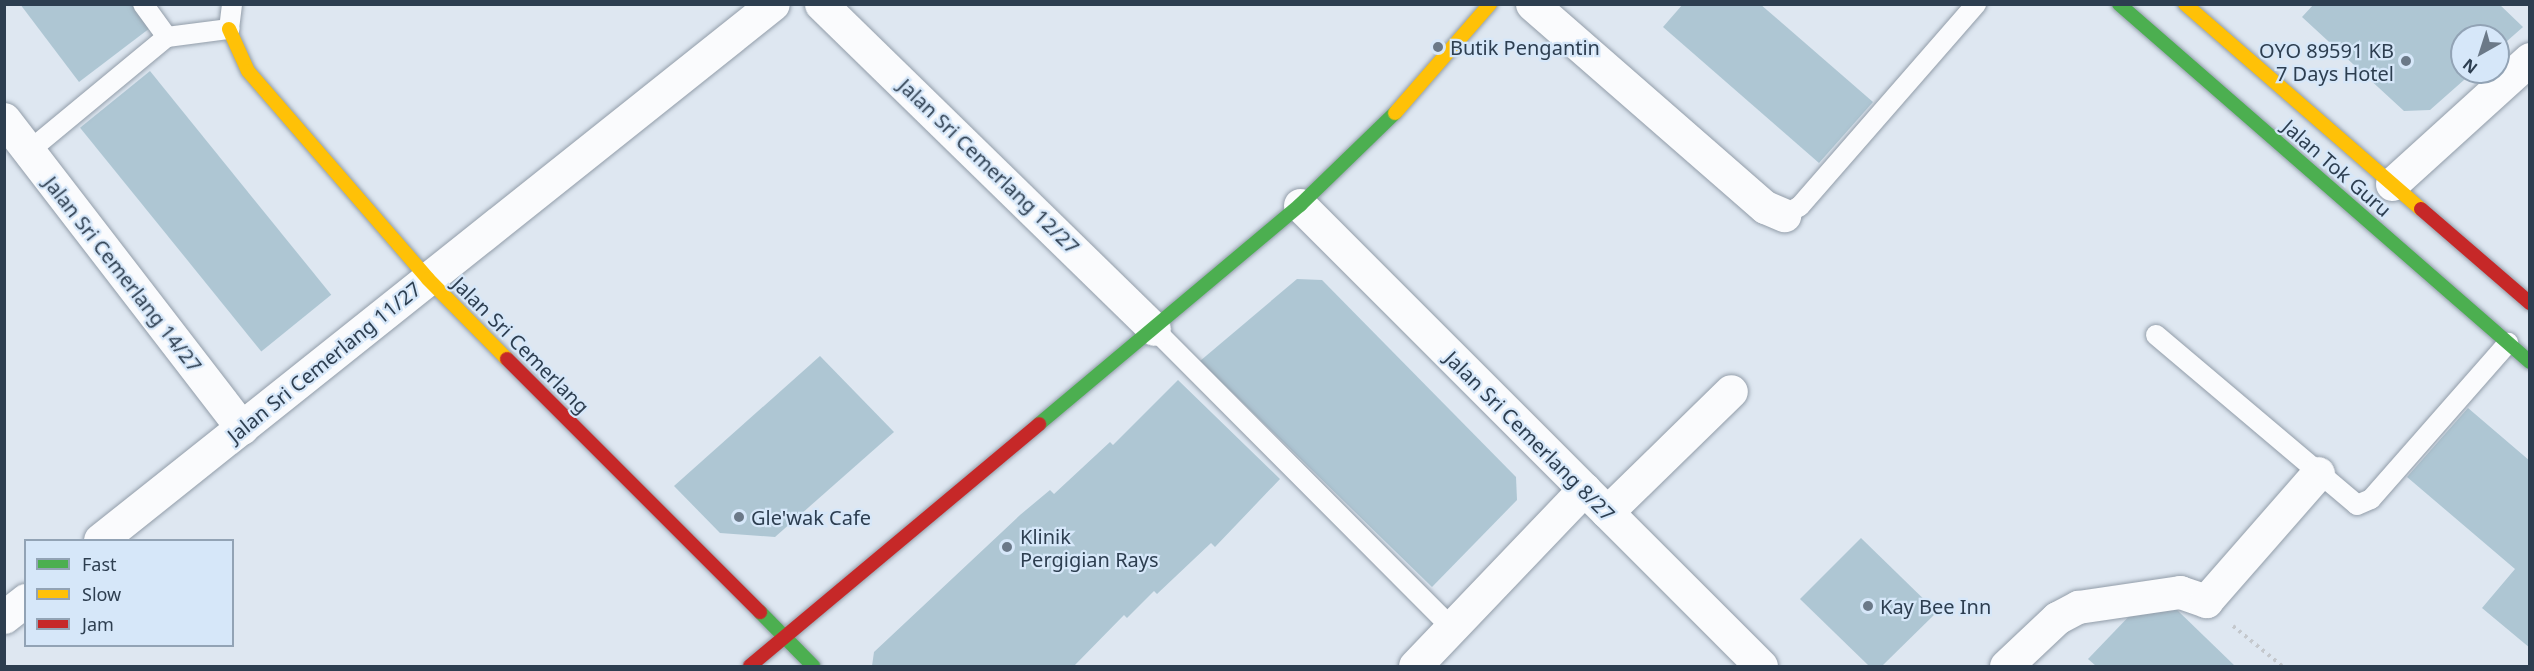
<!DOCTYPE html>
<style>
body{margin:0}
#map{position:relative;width:2534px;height:671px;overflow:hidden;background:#dee7f1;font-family:"Noto Sans",sans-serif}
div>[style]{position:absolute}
.building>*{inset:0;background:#aec6d3;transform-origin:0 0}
.path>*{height:4px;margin-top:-2px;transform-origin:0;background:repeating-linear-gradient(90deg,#c4c8cd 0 3px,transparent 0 7.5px)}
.roads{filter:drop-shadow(0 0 2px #929da9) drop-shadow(0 0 2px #929da9)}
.lane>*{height:20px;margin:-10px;padding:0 10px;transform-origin:10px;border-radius:10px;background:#fafbfd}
.street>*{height:33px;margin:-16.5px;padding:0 16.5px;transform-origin:16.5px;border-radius:16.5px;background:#fafbfd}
.fast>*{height:14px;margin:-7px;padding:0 7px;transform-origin:7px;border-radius:7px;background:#4caf50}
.slow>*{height:14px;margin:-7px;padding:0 7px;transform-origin:7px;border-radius:7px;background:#ffc107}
.jam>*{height:14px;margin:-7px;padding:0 7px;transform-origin:7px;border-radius:7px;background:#c62828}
.dots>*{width:16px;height:16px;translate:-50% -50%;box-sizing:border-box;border:3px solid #d6e7f9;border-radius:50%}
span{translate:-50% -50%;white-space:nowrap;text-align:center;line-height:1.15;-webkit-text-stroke:4.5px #d6e7f9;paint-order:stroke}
.poi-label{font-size:20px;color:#2d3e50}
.left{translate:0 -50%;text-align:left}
.right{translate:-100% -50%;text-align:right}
.street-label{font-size:20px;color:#2d3e50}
.frame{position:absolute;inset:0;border:6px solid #2d3e50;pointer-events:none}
.legend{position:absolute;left:24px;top:539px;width:210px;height:108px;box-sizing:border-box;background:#d6e7f9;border:2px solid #92a3b5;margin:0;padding:8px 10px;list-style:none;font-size:18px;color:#2d3e50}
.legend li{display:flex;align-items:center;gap:12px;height:30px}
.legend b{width:30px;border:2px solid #92a3b5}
.north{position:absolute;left:2450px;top:24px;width:60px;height:60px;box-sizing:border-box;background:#d6e7f9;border:2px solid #92a3b5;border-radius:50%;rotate:219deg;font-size:16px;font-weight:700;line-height:24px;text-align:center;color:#2d3e50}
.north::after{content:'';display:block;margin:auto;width:21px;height:27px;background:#6b7988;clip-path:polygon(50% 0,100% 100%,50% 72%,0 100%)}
</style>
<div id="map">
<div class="building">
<div style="clip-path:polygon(20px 4px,132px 4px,150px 28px,79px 82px)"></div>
<div style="clip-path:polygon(1683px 4px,1760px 4px,1873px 102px,1819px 163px,1663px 27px)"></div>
<div style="clip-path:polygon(2314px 4px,2499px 4px,2523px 27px,2498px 49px,2498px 36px,2462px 36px,2462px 72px,2473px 72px,2430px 110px,2404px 111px,2302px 17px)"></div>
<div style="left:150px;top:71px;width:288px;height:90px;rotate:51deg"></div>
<div style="clip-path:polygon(1297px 279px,1322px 280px,1516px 477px,1517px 500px,1432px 587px,1200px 361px)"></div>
<div style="clip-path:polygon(820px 356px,894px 432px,775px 537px,720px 533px,674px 486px)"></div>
<div style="clip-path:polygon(1178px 380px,1280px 479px,1215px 547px,1211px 543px,1157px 594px,1154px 591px,1127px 618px,1124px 615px,1074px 666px,872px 666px,874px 652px,1020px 515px,1050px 490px,1054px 494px,1110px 442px,1113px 445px)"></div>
<div style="clip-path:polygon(2468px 408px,2530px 461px,2530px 648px,2482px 608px,2515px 569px,2407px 477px)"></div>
<div style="clip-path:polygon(1861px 538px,1937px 612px,1882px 666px,1869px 666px,1800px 599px)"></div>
<div style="clip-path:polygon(2175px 608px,2235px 666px,2096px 666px,2088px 659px,2135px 610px)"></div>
</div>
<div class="path">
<div style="left:2233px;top:626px;width:63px;rotate:39.2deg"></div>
</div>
<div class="roads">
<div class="lane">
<div style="left:143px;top:4px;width:41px;rotate:54deg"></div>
<div style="left:29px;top:151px;width:179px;rotate:-39.6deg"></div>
<div style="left:167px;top:37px;width:63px;rotate:-7.4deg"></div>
<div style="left:229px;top:29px;width:25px;rotate:-83deg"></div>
<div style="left:1784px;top:215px;width:18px;rotate:-29deg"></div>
<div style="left:1800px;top:206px;width:268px;rotate:-48.9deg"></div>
<div style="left:1154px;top:329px;width:422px;rotate:45.1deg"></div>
<div style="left:2156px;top:335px;width:263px;rotate:40.2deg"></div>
<div style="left:2357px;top:505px;width:15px;rotate:-23deg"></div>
<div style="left:2371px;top:499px;width:208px;rotate:-48.7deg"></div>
</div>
<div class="street">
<div style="left:821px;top:4px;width:465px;rotate:44.3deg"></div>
<div style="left:1532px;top:4px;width:309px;rotate:41.1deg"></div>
<div style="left:1765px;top:207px;width:21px;rotate:23deg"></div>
<div style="left:4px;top:119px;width:390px;rotate:52.4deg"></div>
<div style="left:2392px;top:184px;width:186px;rotate:-42.2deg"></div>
<div style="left:1300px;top:205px;width:652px;rotate:45deg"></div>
<div style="left:1607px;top:512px;width:173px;rotate:-44.3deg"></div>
<div style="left:100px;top:540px;width:860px;rotate:-38.54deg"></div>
<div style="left:4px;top:617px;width:28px;rotate:-38deg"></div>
<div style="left:1415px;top:666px;width:245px;rotate:-46.3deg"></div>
<div style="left:2006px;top:666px;width:70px;rotate:-43.3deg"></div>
<div style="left:2057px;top:618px;width:24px;rotate:-28deg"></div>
<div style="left:2078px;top:607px;width:103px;rotate:-8.4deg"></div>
<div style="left:2180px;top:592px;width:28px;rotate:19deg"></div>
<div style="left:2206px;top:601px;width:170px;rotate:-48.8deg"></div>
</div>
<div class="fast">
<div style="left:2119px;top:4px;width:545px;rotate:41.06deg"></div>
<div style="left:1039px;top:424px;width:341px;rotate:-40deg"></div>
<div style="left:1300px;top:205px;width:132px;rotate:-44.1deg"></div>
<div style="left:760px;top:612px;width:76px;rotate:45.5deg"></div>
</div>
<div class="slow">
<div style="left:2185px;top:4px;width:313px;rotate:41deg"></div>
<div style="left:229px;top:29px;width:46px;rotate:65.7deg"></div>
<div style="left:248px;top:71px;width:275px;rotate:49.1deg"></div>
<div style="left:428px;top:279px;width:112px;rotate:45.4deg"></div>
<div style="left:1395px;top:113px;width:145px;rotate:-48.9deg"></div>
</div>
<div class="jam">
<div style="left:2421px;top:209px;width:144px;rotate:40.8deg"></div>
<div style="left:507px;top:359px;width:358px;rotate:45deg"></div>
<div style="left:750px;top:666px;width:377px;rotate:-39.9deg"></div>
</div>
</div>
<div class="dots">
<div style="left:1438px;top:47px;background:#6b7988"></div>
<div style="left:2406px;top:61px;background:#6b7988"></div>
<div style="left:739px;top:517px;background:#6b7988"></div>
<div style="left:1007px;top:547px;background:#6b7988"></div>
<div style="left:1868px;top:606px;background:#6b7988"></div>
</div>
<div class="poi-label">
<span class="left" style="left:1450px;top:47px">Butik Pengantin</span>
<span class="right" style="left:2394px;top:62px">OYO 89591 KB<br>7 Days Hotel</span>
<span class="left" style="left:751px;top:517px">Gle'wak Cafe</span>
<span class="left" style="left:1020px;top:548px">Klinik<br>Pergigian Rays</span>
<span class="left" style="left:1880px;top:606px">Kay Bee Inn</span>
</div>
<div class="street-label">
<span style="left:989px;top:166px;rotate:44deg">Jalan Sri Cemerlang 12/27</span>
<span style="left:2337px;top:168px;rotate:41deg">Jalan Tok Guru</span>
<span style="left:123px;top:274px;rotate:52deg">Jalan Sri Cemerlang 14/27</span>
<span style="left:521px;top:345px;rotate:45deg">Jalan Sri Cemerlang</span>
<span style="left:324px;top:362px;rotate:-39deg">Jalan Sri Cemerlang 11/27</span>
<span style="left:1530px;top:436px;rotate:45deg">Jalan Sri Cemerlang 8/27</span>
</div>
<div class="frame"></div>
<ul class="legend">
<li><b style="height:8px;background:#4caf50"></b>Fast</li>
<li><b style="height:8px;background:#ffc107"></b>Slow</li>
<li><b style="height:8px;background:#c62828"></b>Jam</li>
</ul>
<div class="north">N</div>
</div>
